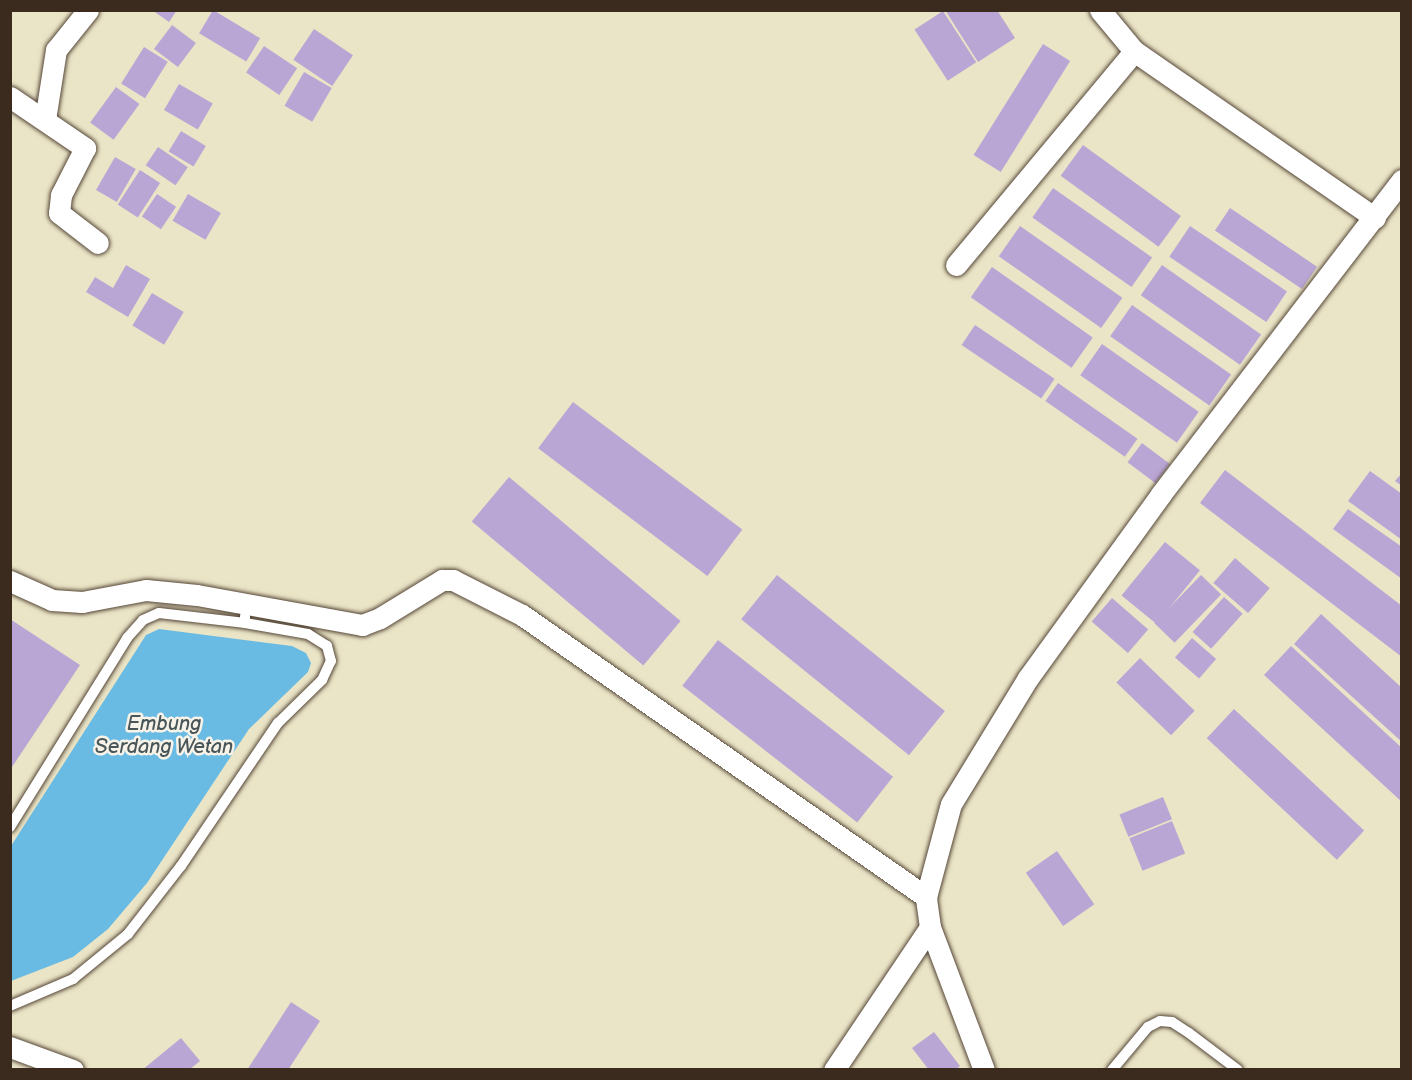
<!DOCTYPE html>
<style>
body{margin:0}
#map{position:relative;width:1412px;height:1080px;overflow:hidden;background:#ebe5c7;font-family:"Balsamiq Sans",sans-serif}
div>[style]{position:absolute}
.water>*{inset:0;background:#69bbe4}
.building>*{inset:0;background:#baa6d5;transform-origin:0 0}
.roads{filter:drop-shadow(0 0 2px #554637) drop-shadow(0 0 2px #554637)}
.lane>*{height:10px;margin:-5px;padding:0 5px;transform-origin:5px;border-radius:5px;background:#fff}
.street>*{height:21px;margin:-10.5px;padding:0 10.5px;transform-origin:10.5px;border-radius:10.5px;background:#fff}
span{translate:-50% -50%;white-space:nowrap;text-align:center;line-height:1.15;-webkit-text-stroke:5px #f7f3e8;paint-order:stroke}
.water-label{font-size:20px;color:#495659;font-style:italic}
.frame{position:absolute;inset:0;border:12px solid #3b2a1e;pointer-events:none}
</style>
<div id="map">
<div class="water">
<div style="clip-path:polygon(159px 629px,292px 646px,306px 653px,311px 663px,308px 672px,249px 729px,147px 883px,108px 929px,73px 957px,11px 981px,11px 846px,146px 635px)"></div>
</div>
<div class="building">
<div style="clip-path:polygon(152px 10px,177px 10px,169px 22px)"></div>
<div style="left:213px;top:10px;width:55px;height:27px;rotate:31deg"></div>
<div style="clip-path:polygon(945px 10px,997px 10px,1015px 38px,978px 62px)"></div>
<div style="left:943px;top:11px;width:61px;height:34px;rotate:57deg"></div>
<div style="left:172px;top:25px;width:30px;height:30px;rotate:37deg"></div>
<div style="left:314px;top:29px;width:47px;height:37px;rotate:34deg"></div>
<div style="left:1043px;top:44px;width:32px;height:131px;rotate:32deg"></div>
<div style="left:264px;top:46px;width:40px;height:32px;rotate:34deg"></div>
<div style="left:144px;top:47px;width:28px;height:43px;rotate:32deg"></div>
<div style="left:304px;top:72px;width:32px;height:39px;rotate:30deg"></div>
<div style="left:179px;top:84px;width:39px;height:30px;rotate:30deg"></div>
<div style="left:116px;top:87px;width:29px;height:44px;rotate:36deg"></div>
<div style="left:181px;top:131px;width:29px;height:24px;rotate:31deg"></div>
<div style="left:1083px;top:145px;width:121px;height:38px;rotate:36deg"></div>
<div style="left:158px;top:147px;width:36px;height:22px;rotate:34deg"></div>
<div style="left:115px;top:157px;width:24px;height:38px;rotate:30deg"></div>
<div style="left:140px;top:170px;width:24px;height:41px;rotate:33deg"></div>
<div style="left:1053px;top:188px;width:121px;height:36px;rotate:35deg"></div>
<div style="left:157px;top:194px;width:23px;height:27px;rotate:34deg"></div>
<div style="left:188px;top:194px;width:38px;height:31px;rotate:30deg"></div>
<div style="left:1230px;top:208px;width:105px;height:27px;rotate:34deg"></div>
<div style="left:1020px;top:226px;width:125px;height:37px;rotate:35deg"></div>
<div style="left:1190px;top:226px;width:117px;height:37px;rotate:34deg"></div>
<div style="clip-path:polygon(126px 265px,150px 279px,128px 317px,86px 292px,95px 277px,113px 288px)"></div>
<div style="left:1162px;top:265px;width:121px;height:37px;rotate:35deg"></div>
<div style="left:992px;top:267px;width:123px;height:37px;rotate:35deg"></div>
<div style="left:152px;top:293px;width:37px;height:38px;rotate:31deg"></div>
<div style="left:1132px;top:305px;width:121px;height:38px;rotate:35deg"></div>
<div style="left:975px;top:325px;width:96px;height:24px;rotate:34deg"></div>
<div style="left:1102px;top:344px;width:118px;height:38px;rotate:35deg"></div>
<div style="left:1058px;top:383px;width:97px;height:22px;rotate:35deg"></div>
<div style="left:573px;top:402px;width:212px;height:58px;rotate:37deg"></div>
<div style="left:1142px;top:443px;width:35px;height:24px;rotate:37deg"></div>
<div style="clip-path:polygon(1225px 470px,1402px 606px,1402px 657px,1200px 503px)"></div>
<div style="clip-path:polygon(1370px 471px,1402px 494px,1402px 540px,1348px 501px)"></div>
<div style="clip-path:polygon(1402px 473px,1402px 486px,1395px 481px)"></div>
<div style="left:509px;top:477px;width:224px;height:58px;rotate:40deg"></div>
<div style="clip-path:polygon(1348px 509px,1402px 547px,1402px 579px,1333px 529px)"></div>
<div style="left:1165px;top:542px;width:45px;height:69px;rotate:39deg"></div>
<div style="left:1235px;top:558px;width:46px;height:33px;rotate:41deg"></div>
<div style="left:777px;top:575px;width:216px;height:57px;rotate:39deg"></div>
<div style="left:1201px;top:575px;width:28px;height:67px;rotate:44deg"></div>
<div style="left:1224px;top:597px;width:25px;height:47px;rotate:42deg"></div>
<div style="left:1112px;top:598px;width:48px;height:31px;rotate:41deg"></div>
<div style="clip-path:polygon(1321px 614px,1402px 688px,1402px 742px,1294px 644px)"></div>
<div style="clip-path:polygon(10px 619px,80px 665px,10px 770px)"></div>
<div style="left:1192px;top:638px;width:32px;height:26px;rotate:41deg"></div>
<div style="left:718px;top:640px;width:222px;height:58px;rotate:38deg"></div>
<div style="clip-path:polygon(1291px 646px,1402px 748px,1402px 802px,1264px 675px)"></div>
<div style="left:1140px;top:658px;width:76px;height:34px;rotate:44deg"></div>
<div style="left:1234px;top:709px;width:178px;height:40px;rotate:43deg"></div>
<div style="left:1163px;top:797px;width:24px;height:47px;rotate:68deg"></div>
<div style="left:1172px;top:821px;width:35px;height:46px;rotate:68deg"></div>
<div style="left:1057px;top:851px;width:65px;height:38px;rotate:55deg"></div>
<div style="clip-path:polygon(291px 1002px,320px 1021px,288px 1070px,247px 1070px)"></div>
<div style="clip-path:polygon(934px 1032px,960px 1066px,955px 1070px,929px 1070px,912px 1048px)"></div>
<div style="clip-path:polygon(181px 1038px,200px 1061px,189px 1070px,142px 1070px)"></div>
</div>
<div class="roads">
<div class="lane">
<div style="left:10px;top:827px;width:222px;rotate:-58.2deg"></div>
<div style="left:127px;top:638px;width:24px;rotate:-48deg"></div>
<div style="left:143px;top:620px;width:17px;rotate:-24deg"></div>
<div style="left:159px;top:613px;width:87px;rotate:6.6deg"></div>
<div style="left:245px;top:623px;width:7px;rotate:-90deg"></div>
<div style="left:10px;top:1006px;width:69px;rotate:-23.2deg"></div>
<div style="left:73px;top:979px;width:71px;rotate:-39.3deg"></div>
<div style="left:128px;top:934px;width:86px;rotate:-52.1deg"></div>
<div style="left:181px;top:866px;width:173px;rotate:-55.9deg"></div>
<div style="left:278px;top:723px;width:62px;rotate:-44.3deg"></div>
<div style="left:322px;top:680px;width:21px;rotate:-65deg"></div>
<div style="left:331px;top:661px;width:16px;rotate:-105deg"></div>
<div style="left:327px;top:646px;width:22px;rotate:-148deg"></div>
<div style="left:308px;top:634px;width:64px;rotate:-170.1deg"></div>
<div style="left:1112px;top:1070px;width:56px;rotate:-50.1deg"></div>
<div style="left:1148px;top:1027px;width:13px;rotate:-27deg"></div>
<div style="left:1160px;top:1021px;width:12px;rotate:5deg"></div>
<div style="left:1172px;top:1022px;width:20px;rotate:33deg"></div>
<div style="left:1189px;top:1033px;width:61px;rotate:37.1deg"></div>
</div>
<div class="street">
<div style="left:1100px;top:10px;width:53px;rotate:50.3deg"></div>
<div style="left:1134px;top:51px;width:293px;rotate:34.7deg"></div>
<div style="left:10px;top:97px;width:91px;rotate:34.2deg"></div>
<div style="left:85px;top:148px;width:53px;rotate:117.1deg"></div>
<div style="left:61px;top:195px;width:18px;rotate:96deg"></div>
<div style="left:59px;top:213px;width:49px;rotate:37.6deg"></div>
<div style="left:45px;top:120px;width:71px;rotate:-81.1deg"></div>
<div style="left:56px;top:50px;width:51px;rotate:-51.3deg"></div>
<div style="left:956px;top:265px;width:278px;rotate:-50.2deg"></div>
<div style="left:10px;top:581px;width:46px;rotate:24.3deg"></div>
<div style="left:52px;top:600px;width:30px;rotate:4deg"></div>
<div style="left:82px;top:602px;width:65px;rotate:-10.6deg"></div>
<div style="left:146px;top:590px;width:51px;rotate:5.6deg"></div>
<div style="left:197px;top:595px;width:168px;rotate:10.3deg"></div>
<div style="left:362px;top:625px;width:19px;rotate:-21deg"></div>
<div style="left:380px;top:618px;width:73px;rotate:-31.5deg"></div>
<div style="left:442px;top:580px;width:11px"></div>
<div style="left:453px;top:580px;width:77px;rotate:26.9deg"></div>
<div style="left:522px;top:615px;width:493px;rotate:34.9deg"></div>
<div style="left:10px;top:1047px;width:67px;rotate:20.1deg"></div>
<div style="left:834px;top:1070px;width:172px;rotate:-56.1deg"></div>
<div style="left:984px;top:1070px;width:153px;rotate:-110.7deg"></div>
<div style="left:930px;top:927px;width:30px;rotate:-98deg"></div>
<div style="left:926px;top:897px;width:96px;rotate:-75deg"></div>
<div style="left:951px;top:804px;width:148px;rotate:-58.6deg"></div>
<div style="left:1028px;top:678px;width:227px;rotate:-54.1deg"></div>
<div style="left:1161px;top:494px;width:396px;rotate:-52.5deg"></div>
</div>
</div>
<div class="water-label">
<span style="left:164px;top:736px">Embung<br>Serdang Wetan</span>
</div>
<div class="frame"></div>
</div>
